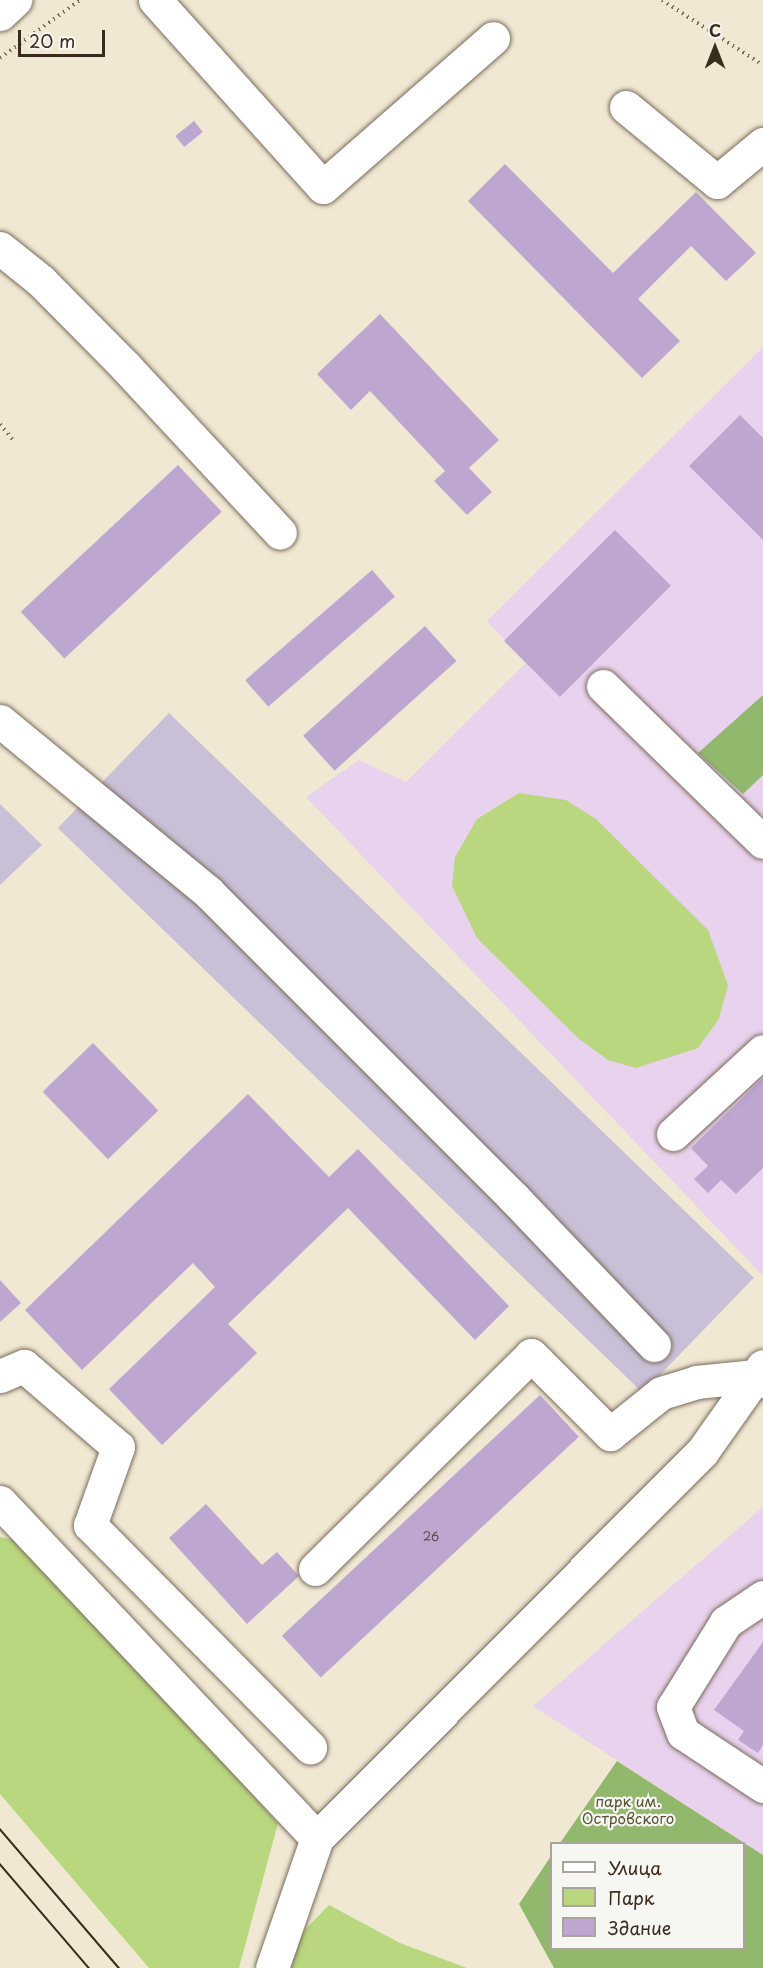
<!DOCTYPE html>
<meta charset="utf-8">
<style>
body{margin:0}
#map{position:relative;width:763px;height:1968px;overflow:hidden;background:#f1e8d3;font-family:"Playpen Sans",sans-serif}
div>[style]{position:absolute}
.built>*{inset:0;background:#e9d2ed}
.industrial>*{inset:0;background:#c9bfd7;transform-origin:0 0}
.green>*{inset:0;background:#b9d77e}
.forest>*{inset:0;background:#92b86d}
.building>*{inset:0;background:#bda7d1;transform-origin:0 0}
.path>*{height:4px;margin-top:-2px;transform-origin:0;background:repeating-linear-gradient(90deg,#7b6c5d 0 1.5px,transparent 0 6px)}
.roads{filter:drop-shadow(0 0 2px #7b6c5d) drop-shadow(0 0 2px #7b6c5d)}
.minor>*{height:33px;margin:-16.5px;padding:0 16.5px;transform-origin:16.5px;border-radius:16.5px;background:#fff}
.tram>*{height:1.5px;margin:-0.75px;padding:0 0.75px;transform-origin:0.75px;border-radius:0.75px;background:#3b2a1e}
span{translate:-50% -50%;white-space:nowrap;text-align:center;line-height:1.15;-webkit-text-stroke:4.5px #f6f6f2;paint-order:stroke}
.number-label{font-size:12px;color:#5c494b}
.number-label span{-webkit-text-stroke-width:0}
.park-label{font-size:15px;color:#5a5536}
.legend{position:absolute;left:550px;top:1842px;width:195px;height:108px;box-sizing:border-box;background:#f6f6f2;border:2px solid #aba49d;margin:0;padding:8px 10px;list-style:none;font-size:18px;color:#3b2a1e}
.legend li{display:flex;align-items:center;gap:12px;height:30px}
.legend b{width:30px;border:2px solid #aba49d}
.north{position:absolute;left:685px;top:18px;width:60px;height:60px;-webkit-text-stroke:4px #f6f6f2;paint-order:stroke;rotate:0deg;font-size:16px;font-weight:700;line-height:24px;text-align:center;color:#3b2a1e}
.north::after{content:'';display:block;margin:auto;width:21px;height:27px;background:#3b2a1e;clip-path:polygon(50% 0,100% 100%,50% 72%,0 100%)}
.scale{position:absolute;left:18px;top:30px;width:87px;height:27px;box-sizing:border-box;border:3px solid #3b2a1e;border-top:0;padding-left:8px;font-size:18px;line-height:21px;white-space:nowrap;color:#3b2a1e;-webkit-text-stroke:4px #f6f6f2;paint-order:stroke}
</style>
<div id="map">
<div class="built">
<div style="clip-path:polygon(763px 347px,763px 1276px,306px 797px,359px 760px,406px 782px,526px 663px,487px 621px)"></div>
<div style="clip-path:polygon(763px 1507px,763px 1855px,533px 1706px)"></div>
</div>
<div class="industrial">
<div style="left:169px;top:713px;width:813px;height:160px;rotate:44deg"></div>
<div style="clip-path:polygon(0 804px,42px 845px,0 885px)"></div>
</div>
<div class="green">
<div style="clip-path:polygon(519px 793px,566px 800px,596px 819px,708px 930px,728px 985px,719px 1019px,698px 1048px,636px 1068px,608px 1060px,579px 1039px,477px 938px,452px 886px,455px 857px,477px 819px)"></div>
<div style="clip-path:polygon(0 1537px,22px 1542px,278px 1823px,239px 1968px,149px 1968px,0 1794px)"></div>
<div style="clip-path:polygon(329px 1905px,400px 1943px,467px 1968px,290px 1968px,293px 1942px)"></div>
</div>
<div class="forest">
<div style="clip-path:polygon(763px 695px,763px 775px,743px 794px,698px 753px)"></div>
<div style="clip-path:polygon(617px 1761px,763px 1855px,763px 1968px,554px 1968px,519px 1904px,551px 1856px,552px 1948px,744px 1948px,744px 1844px,560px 1843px)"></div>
</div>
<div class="building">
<div style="left:194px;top:121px;width:14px;height:24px;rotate:51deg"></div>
<div style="clip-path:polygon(505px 164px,613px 273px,696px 192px,756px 253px,726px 281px,691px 246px,638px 299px,680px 341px,642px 378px,468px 201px)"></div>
<div style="clip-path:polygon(380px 314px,499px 440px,469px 468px,492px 492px,467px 515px,434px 481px,445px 471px,370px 391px,351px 410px,317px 374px)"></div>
<div style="clip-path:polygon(740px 415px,763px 438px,763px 540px,689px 466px)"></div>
<div style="left:178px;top:465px;width:64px;height:215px;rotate:47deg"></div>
<div style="left:615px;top:530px;width:79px;height:157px;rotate:45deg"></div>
<div style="left:372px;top:570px;width:35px;height:168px;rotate:49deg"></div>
<div style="left:425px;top:626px;width:47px;height:164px;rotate:48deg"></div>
<div style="left:93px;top:1043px;width:94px;height:70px;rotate:46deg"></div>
<div style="clip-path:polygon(763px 1078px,763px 1168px,736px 1194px,721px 1180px,708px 1193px,694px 1179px,708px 1166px,691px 1148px)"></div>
<div style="clip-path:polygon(248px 1094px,329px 1177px,358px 1149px,509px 1306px,475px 1340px,348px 1208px,228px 1324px,257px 1353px,162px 1445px,109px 1389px,215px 1287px,193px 1263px,82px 1370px,25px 1310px)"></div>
<div style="clip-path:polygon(0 1280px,21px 1303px,0 1322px)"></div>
<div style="left:540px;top:1395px;width:57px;height:353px;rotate:47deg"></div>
<div style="clip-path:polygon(206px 1504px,262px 1565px,277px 1552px,299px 1576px,247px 1624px,169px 1538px)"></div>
<div style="clip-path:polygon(763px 1642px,763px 1745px,758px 1753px,738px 1740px,744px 1731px,714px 1710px)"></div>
</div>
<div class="path">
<div style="left:662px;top:0;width:120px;rotate:32.8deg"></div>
<div style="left:0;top:58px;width:99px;rotate:-35.9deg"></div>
<div style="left:0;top:424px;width:22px;rotate:51deg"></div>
</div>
<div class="roads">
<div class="minor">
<div style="left:155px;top:0;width:251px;rotate:48.1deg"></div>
<div style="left:323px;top:187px;width:226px;rotate:-41.2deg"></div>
<div style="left:0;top:14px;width:21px;rotate:-43deg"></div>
<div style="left:626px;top:107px;width:118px;rotate:39.5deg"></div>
<div style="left:717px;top:182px;width:60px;rotate:-39.6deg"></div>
<div style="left:0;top:248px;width:53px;rotate:38.8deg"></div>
<div style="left:41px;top:281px;width:121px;rotate:45.3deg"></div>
<div style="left:126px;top:367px;width:226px;rotate:47.1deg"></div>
<div style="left:603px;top:686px;width:223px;rotate:44.3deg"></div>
<div style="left:0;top:721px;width:269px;rotate:39.4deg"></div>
<div style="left:208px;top:892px;width:433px;rotate:45deg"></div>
<div style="left:514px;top:1198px;width:203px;rotate:46.4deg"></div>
<div style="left:673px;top:1134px;width:122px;rotate:-42.7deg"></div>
<div style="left:0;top:1376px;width:26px;rotate:-23deg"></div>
<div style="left:24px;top:1366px;width:124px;rotate:40.8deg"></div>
<div style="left:118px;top:1447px;width:83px;rotate:109.7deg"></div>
<div style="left:90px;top:1525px;width:313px;rotate:45.3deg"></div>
<div style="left:0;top:1502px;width:462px;rotate:46.7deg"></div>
<div style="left:315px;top:1569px;width:304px;rotate:-44.7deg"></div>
<div style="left:531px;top:1355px;width:112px;rotate:45deg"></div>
<div style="left:610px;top:1434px;width:65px;rotate:-38.8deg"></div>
<div style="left:661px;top:1393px;width:37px;rotate:-17deg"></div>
<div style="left:696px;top:1382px;width:60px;rotate:-5.7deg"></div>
<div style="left:756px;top:1376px;width:9px;rotate:36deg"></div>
<div style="left:763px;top:1597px;width:45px;rotate:146deg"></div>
<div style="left:726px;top:1622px;width:100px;rotate:121.9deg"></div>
<div style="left:673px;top:1707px;width:28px;rotate:69deg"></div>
<div style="left:683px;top:1733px;width:96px;rotate:33.5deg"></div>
<div style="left:272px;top:1968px;width:138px;rotate:-70.9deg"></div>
<div style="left:317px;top:1838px;width:545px;rotate:-45.07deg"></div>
<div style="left:702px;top:1452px;width:105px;rotate:-54.7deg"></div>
</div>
</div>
<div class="tram">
<div style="left:0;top:1829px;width:183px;rotate:49.4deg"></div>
<div style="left:0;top:1864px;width:137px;rotate:49.4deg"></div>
</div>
<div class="number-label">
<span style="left:431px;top:1537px">26</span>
</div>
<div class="park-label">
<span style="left:628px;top:1809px">парк им.<br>Островского</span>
</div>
<ul class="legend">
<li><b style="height:8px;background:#fff"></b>Улица</li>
<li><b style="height:16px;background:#b9d77e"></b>Парк</li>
<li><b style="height:16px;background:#bda7d1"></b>Здание</li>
</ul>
<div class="north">С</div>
<div class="scale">20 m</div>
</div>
